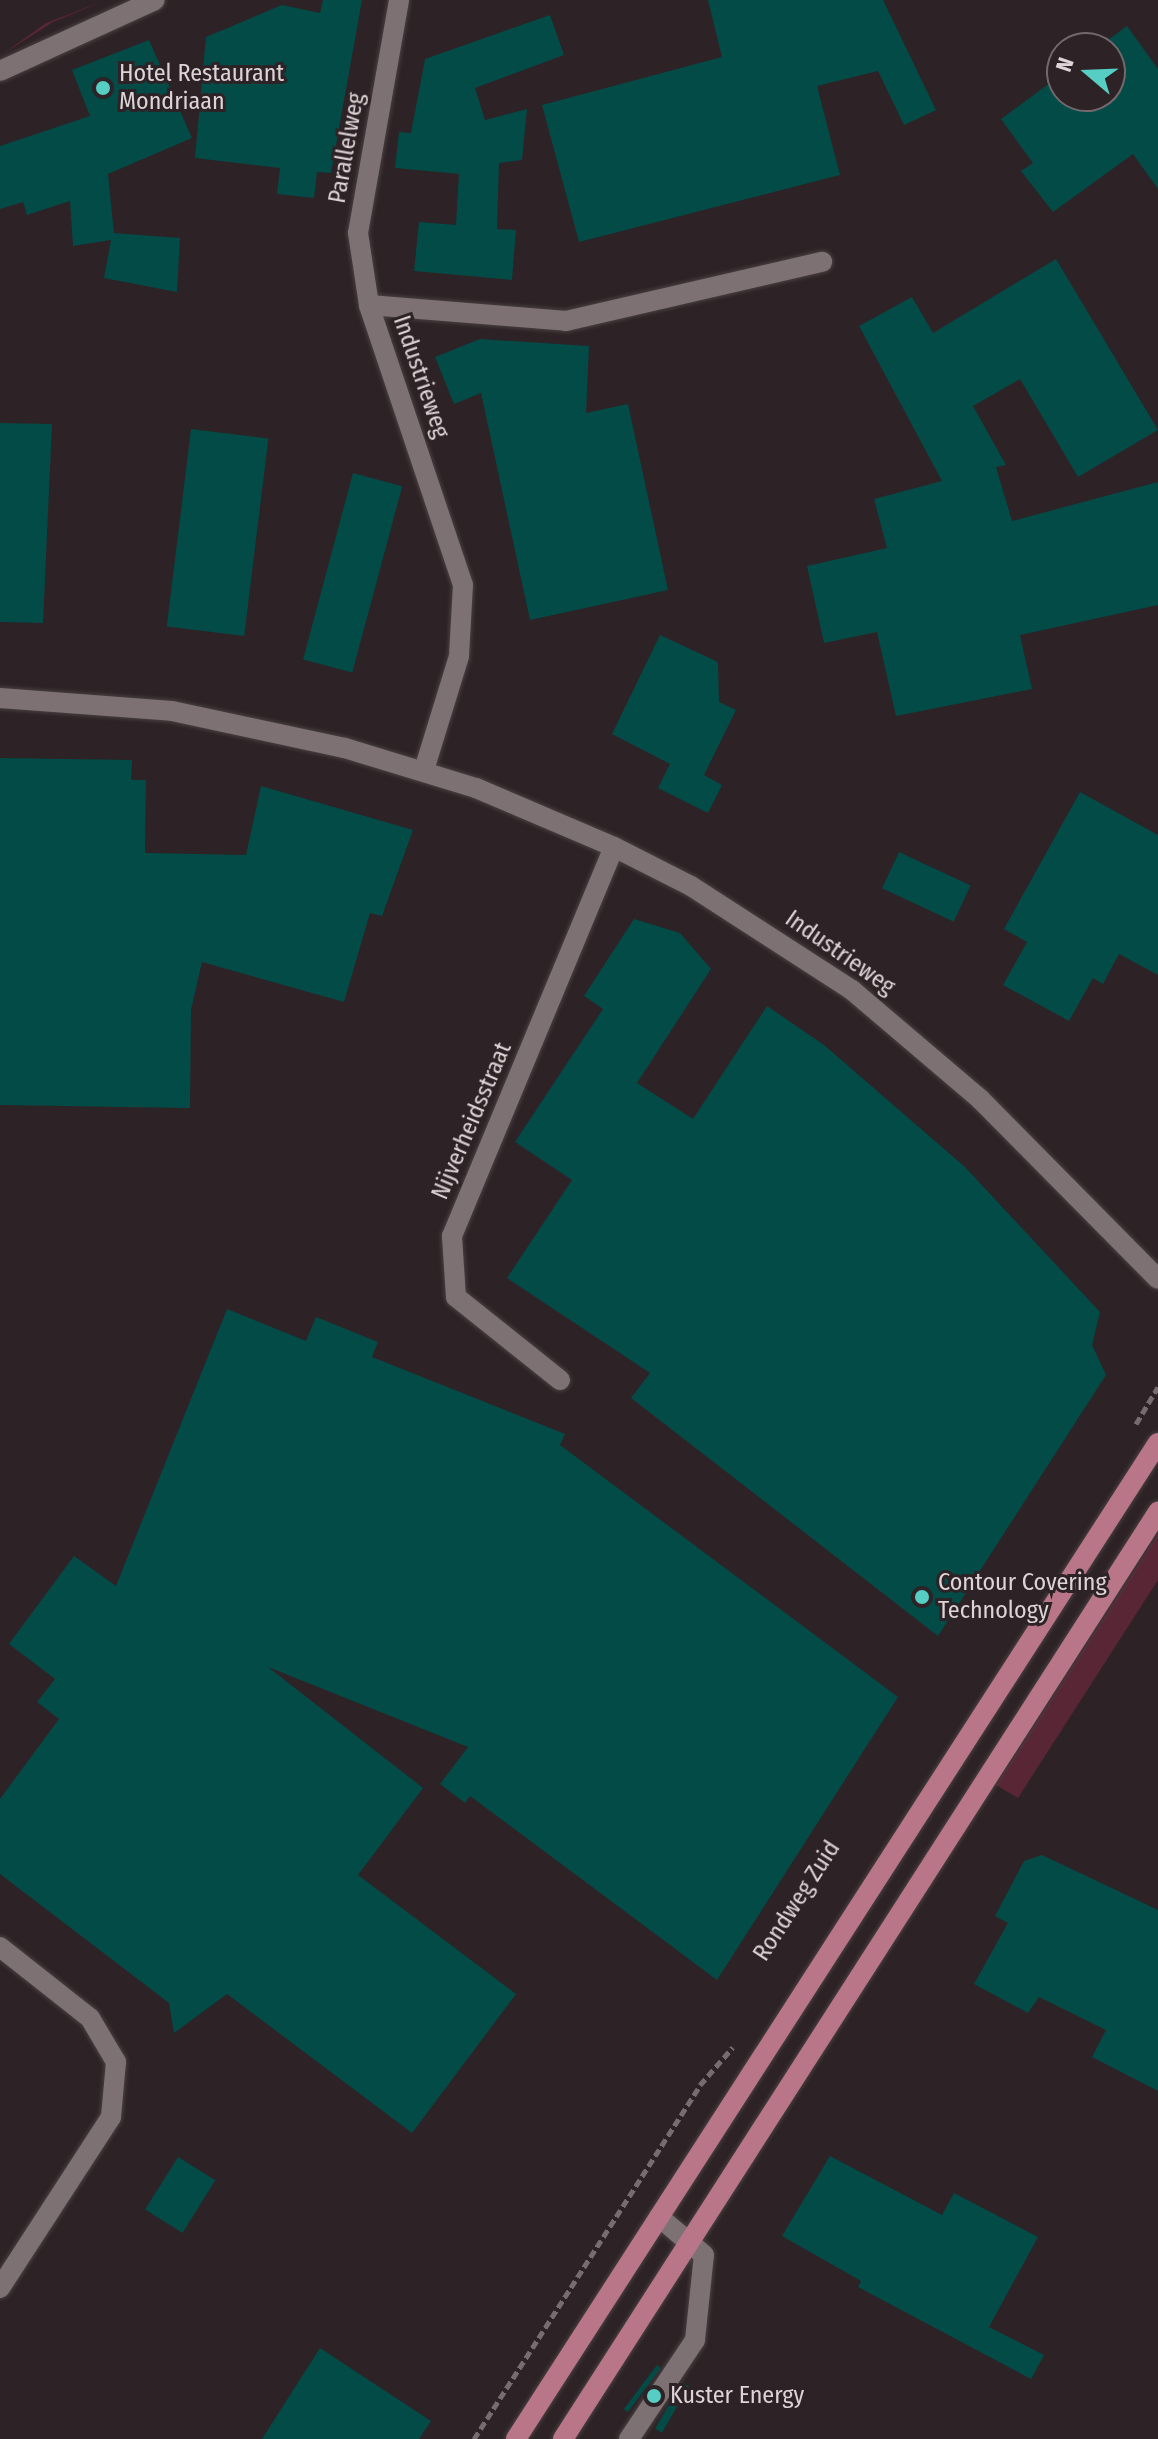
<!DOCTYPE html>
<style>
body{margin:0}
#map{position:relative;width:1158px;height:2439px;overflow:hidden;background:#2d2225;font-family:"Fira Sans Condensed",sans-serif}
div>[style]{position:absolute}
.green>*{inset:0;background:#592636}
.building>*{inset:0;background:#034b47;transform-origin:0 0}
.path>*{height:5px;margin-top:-2.5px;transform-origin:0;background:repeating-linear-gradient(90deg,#776d70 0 8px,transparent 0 12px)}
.roads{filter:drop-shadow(0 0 2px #494042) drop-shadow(0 0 2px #494042)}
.minor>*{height:20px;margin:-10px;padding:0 10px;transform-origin:10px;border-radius:10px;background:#7d7173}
.major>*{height:20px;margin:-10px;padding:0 10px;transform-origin:10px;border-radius:10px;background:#ba7689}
.dots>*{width:22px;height:22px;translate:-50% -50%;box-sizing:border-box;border:4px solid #2d2225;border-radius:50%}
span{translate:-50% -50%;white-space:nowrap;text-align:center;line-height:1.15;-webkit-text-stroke:6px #2d2225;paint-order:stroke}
.poi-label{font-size:24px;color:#dcd4d6}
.left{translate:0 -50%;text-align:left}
.street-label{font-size:24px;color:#dcd4d6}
.north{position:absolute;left:1046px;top:32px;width:80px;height:80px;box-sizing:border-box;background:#2d2225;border:2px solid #73696c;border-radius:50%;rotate:289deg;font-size:22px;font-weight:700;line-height:32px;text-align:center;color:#dcd4d6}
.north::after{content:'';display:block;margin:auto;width:28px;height:36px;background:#56cec4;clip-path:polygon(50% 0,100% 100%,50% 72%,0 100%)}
</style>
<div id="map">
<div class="green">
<div style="clip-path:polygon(106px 0,53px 22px,0 56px,46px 23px)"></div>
<div style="clip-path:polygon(1158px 1534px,1158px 1580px,1018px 1798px,996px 1785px)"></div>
</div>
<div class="building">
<div style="clip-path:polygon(323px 0,362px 0,331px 173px,317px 172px,314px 198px,277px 194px,280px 168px,195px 158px,206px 37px,282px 5px,320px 13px)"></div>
<div style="clip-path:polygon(708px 0,883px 0,936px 110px,904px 125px,878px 71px,817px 86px,840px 175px,579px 242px,542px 105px,722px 57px)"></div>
<div style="clip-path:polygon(550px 15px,564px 55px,475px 88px,485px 120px,527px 109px,522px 160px,499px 163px,497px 229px,516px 230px,512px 280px,414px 271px,419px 222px,456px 225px,459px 174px,395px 168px,399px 132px,411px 133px,425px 59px)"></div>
<div style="clip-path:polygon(1127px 26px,1158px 69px,1158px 189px,1133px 154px,1053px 212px,1021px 171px,1033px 163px,1001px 119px,1062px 74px,1062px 96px,1110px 96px,1110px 48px,1097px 48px)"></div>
<div style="clip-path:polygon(149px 40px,192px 138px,108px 174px,114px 233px,180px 238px,177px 292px,104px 278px,111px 240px,73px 246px,70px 201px,27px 215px,23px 202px,0 209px,0 146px,90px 116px,72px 70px)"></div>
<div style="clip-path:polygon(1056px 259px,1158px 430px,1078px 477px,1020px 379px,973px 406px,1006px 465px,996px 467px,1012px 521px,1158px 482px,1158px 605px,1020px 635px,1032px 689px,896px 716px,877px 632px,824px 643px,807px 566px,887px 548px,874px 499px,942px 481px,859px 326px,912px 297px,933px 333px)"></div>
<div style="clip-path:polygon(480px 339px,589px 346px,586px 413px,628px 404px,668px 590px,530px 620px,481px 393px,454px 404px,435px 357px)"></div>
<div style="clip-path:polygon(0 423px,52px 424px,43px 623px,0 622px)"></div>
<div style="left:191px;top:429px;width:78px;height:199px;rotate:7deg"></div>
<div style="left:353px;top:473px;width:51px;height:193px;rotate:15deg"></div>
<div style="clip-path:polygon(660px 635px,718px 662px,719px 702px,736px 710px,704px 775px,722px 785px,708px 813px,658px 788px,670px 764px,612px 734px)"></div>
<div style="clip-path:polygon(0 758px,132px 760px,131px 780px,146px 780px,145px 853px,246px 855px,261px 786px,413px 830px,382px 916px,370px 913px,344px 1002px,202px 962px,191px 1010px,190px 1108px,0 1105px)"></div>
<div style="clip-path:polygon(1080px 792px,1158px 835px,1158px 975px,1119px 954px,1103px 984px,1093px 978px,1069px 1021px,1003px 985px,1027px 942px,1004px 929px)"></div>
<div style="left:899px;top:852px;width:79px;height:40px;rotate:25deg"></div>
<div style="clip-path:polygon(634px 919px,680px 933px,711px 969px,637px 1083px,693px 1119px,767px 1006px,824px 1045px,965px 1167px,1100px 1312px,1092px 1345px,1106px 1375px,938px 1636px,631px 1398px,650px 1373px,507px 1278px,572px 1180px,515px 1142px,603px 1009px,584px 996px)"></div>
<div style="clip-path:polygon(227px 1309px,306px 1341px,316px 1317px,378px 1342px,372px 1357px,565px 1434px,560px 1445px,898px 1697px,717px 1980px,470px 1796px,465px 1803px,440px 1784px,468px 1747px,268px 1667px,423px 1788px,358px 1875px,516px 1994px,412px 2133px,227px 1994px,174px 2033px,169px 2003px,0 1874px,0 1799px,59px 1719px,37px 1702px,55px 1679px,9px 1644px,74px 1556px,116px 1586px)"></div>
<div style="clip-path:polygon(1042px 1855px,1158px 1910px,1158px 2091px,1092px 2057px,1106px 2030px,1039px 1997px,1028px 2013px,974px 1984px,1008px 1923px,995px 1916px,1024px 1861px)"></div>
<div style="clip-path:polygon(830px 2156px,942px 2215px,954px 2193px,1038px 2237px,989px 2327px,1044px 2355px,1031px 2379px,858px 2287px,861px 2281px,782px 2236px)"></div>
<div style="left:178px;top:2157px;width:44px;height:62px;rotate:32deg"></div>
<div style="clip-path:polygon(320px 2348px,431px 2421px,419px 2439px,262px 2439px)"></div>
<div style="left:657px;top:2365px;width:5px;height:55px;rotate:37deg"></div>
<div style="left:682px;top:2382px;width:8px;height:54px;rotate:30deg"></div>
</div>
<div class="path">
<div style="left:1136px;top:1424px;width:43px;rotate:-59.3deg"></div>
<div style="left:474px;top:2439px;width:420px;rotate:-57.4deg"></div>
<div style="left:700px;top:2085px;width:50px;rotate:-49deg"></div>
</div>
<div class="roads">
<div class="minor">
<div style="left:0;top:71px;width:170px;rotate:-24.6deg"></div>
<div style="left:369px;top:305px;width:73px;rotate:-98.7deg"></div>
<div style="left:358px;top:233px;width:237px;rotate:-80deg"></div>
<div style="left:0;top:698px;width:172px;rotate:4.3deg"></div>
<div style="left:172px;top:711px;width:177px;rotate:12.1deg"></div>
<div style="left:345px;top:748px;width:137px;rotate:17deg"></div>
<div style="left:476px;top:788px;width:150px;rotate:23.1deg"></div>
<div style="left:614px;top:847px;width:86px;rotate:26.9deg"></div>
<div style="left:691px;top:886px;width:192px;rotate:32.9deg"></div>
<div style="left:852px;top:990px;width:168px;rotate:40.4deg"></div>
<div style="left:980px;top:1099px;width:253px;rotate:45.3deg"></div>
<div style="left:424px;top:770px;width:119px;rotate:-72.9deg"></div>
<div style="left:459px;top:656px;width:71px;rotate:-86.8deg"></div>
<div style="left:463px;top:585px;width:295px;rotate:-108.6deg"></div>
<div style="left:369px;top:305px;width:198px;rotate:4.6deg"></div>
<div style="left:566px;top:321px;width:263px;rotate:-13deg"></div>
<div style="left:560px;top:1380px;width:133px;rotate:-141.4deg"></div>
<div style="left:456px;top:1297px;width:61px;rotate:-93.8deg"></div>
<div style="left:452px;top:1236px;width:421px;rotate:-67.4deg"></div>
<div style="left:0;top:1947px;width:115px;rotate:38.3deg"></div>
<div style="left:90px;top:2018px;width:51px;rotate:59.4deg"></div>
<div style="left:116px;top:2062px;width:55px;rotate:95.2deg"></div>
<div style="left:111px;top:2117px;width:204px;rotate:123deg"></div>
<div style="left:629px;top:2439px;width:119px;rotate:-56.3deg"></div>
<div style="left:695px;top:2340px;width:85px;rotate:-84deg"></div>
<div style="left:704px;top:2255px;width:59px;rotate:-139.8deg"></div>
</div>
<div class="major">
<div style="left:516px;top:2439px;width:1185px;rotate:-57.2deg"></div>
<div style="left:563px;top:2439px;width:1102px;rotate:-57.31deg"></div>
</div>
</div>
<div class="dots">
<div style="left:103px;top:88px;background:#56cec4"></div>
<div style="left:922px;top:1597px;background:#56cec4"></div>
<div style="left:654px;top:2396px;background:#56cec4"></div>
</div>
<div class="poi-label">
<span class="left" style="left:119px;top:88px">Hotel Restaurant<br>Mondriaan</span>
<span class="left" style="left:938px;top:1597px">Contour Covering<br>Technology</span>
<span class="left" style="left:670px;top:2396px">Kuster Energy</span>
</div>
<div class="street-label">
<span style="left:347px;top:148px;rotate:-80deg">Parallelweg</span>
<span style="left:421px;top:377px;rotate:71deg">Industrieweg</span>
<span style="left:840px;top:953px;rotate:35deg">Industrieweg</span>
<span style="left:472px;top:1121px;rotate:-67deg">Nijverheidsstraat</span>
<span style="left:797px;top:1901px;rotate:-57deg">Rondweg Zuid</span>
</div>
<div class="north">N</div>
</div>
